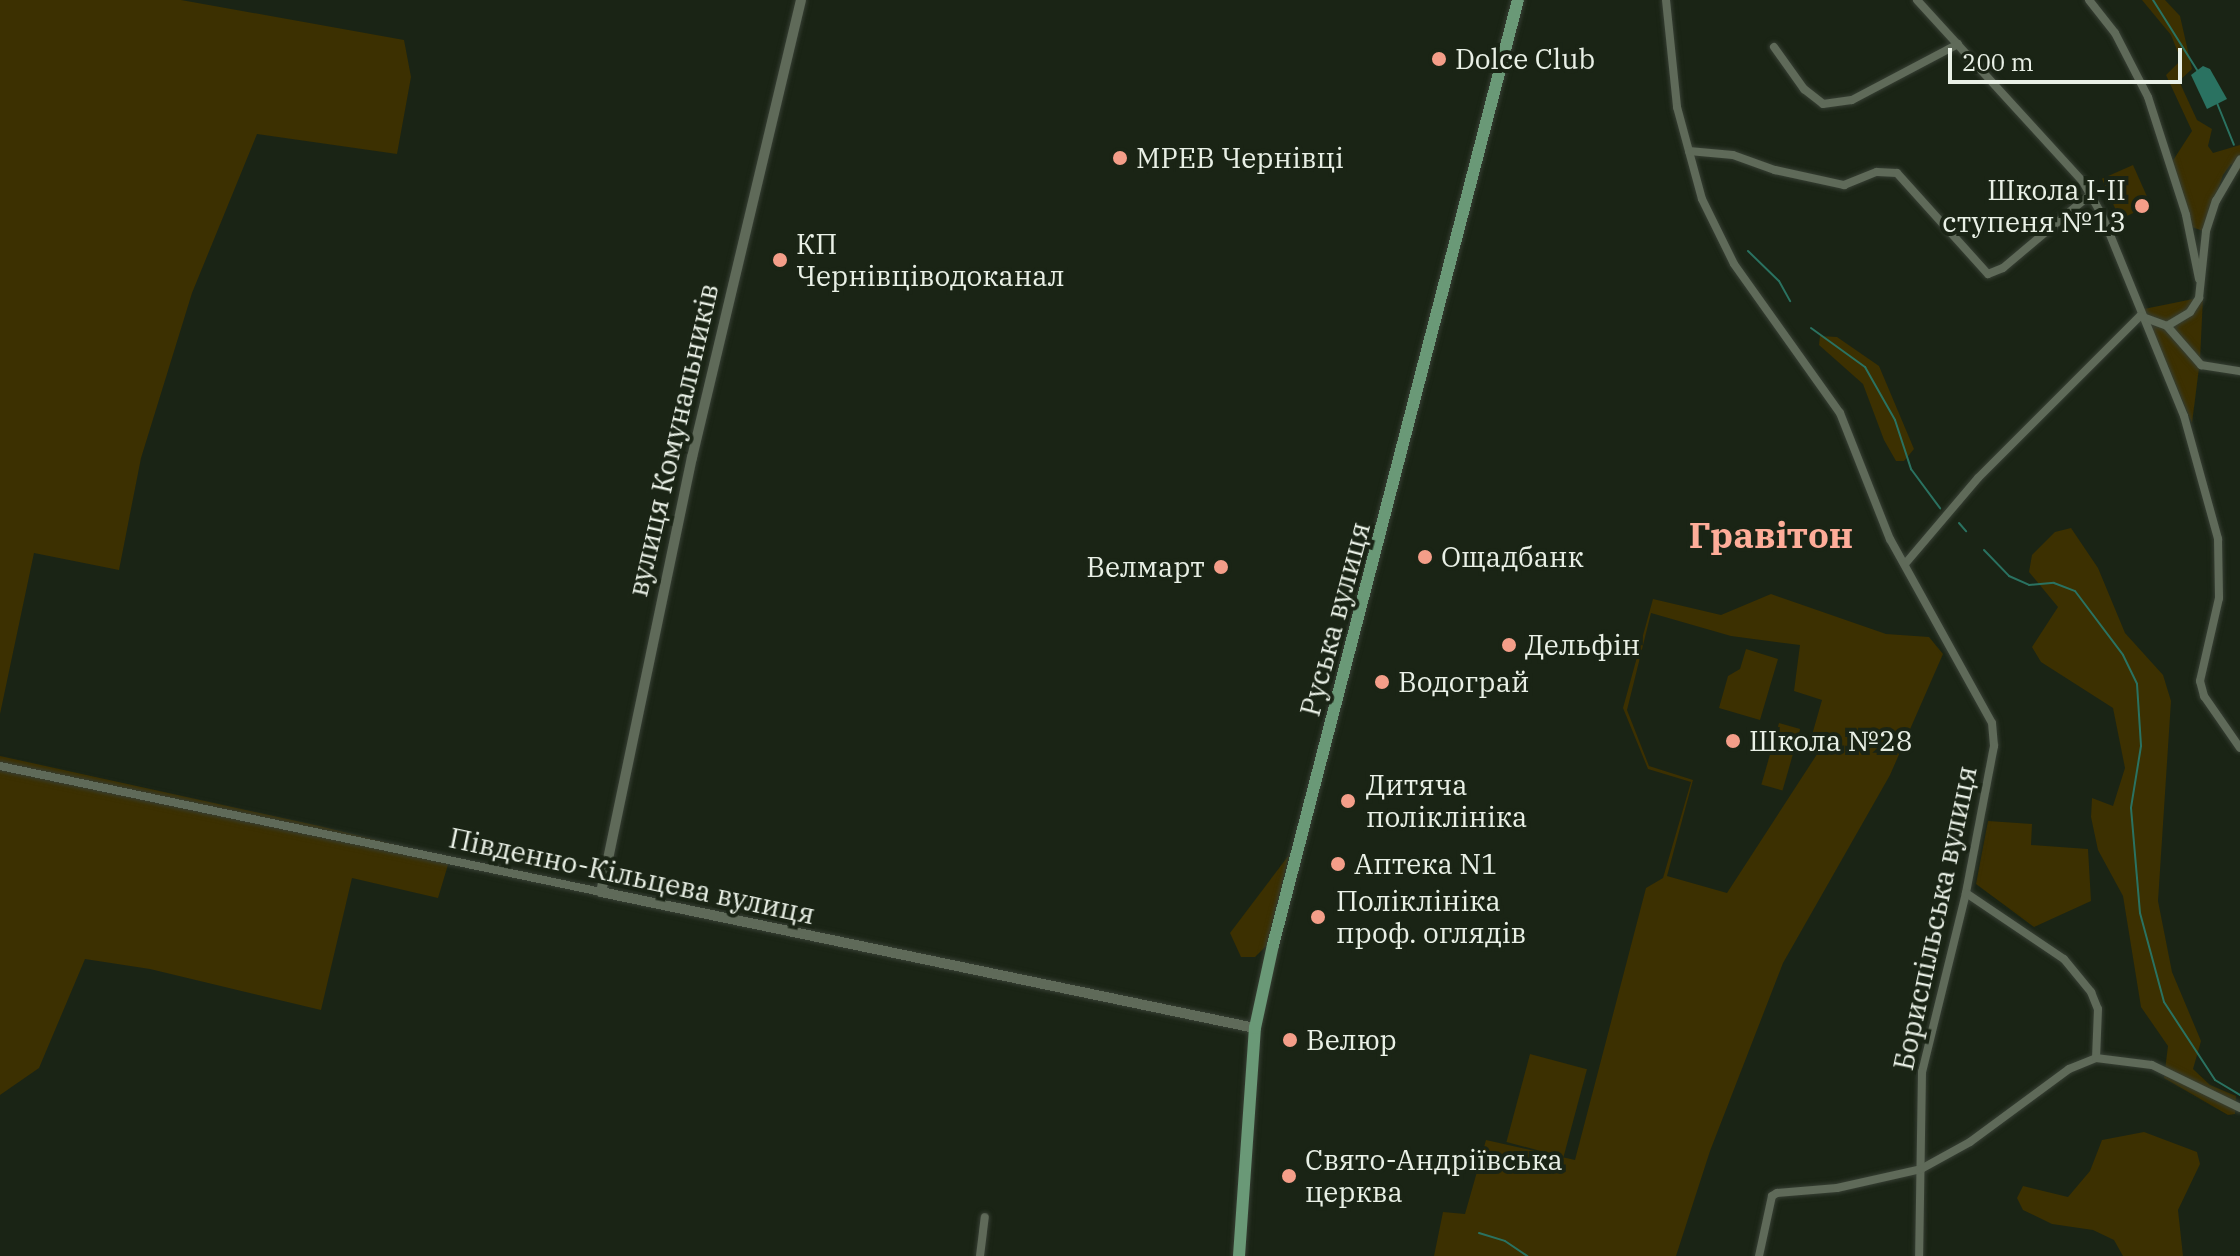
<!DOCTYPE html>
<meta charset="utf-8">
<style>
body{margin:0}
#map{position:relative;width:2240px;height:1256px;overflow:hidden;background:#1a2415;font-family:"IBM Plex Serif",serif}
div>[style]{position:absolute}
.green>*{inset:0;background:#3c3001;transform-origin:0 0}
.water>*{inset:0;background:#2a7261}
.stream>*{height:2px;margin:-1px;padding:0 1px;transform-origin:1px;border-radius:1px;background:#2a7261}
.roads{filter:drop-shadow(0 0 2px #373f34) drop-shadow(0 0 2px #373f34)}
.minor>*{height:8px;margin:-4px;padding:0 4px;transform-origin:4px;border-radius:4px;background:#5f6a59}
.tertiary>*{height:10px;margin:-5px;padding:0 5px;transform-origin:5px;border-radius:5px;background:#5f6a59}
.primary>*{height:12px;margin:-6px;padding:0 6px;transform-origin:6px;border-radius:6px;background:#6a9977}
.dots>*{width:22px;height:22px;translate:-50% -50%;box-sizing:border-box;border:4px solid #1a2415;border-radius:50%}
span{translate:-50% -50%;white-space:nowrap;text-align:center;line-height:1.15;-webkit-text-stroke:8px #1a2415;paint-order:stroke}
.poi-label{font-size:28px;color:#e9f0e6}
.left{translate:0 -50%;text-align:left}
.right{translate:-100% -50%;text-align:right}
.street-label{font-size:28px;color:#e9f0e6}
.district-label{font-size:36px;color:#fead99;font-weight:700}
.scale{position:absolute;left:1948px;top:48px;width:234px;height:36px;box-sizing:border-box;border:4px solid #e9f0e6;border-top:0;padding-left:10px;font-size:24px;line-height:28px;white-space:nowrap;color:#e9f0e6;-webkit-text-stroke:6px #1a2415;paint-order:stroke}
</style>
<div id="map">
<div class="green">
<div style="clip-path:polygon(0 0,181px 0,404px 40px,411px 77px,397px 154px,257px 134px,192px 293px,141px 458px,119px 570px,34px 553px,0 714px)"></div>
<div style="clip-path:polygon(2142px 0,2165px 0,2180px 16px,2192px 69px,2179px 81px,2197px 120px,2212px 129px,2208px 146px,2213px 153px,2240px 145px,2240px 171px,2231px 164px,2223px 175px,2203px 231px,2192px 227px,2172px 162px,2192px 131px,2166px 75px,2181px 60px,2171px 35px)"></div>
<div style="left:2133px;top:165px;width:44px;height:34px;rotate:66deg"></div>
<div style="clip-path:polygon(2203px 297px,2200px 360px,2192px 423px,2144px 309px)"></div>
<div style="clip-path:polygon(1820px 336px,1837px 337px,1879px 366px,1914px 449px,1904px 461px,1896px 461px,1884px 440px,1863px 384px,1819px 345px)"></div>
<div style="clip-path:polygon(2071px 528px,2098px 568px,2125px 633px,2163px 675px,2171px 701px,2158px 901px,2172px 972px,2201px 1041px,2193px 1069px,2210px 1085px,2236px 1096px,2235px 1114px,2228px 1115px,2164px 1078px,2168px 1046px,2141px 1007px,2123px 896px,2098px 850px,2091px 817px,2092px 798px,2113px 806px,2125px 768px,2113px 708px,2041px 662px,2032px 647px,2058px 607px,2029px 572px,2032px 555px,2055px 532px)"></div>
<div style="clip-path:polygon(evenodd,1771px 594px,1886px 634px,1929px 637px,1943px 654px,1890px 775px,1783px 963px,1710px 1151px,1676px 1256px,1434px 1256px,1443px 1212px,1465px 1214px,1486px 1140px,1575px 1160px,1646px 888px,1663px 878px,1691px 782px,1648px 769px,1623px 708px,1653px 599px,1721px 615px,1771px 594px,1651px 613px,1731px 636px,1800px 645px,1794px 691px,1822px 700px,1810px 742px,1821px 748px,1727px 893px,1667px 876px,1693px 780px,1649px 766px,1627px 710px,1651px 613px)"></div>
<div style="clip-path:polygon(1746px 649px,1778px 659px,1760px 720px,1719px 708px,1728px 676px,1740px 669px)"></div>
<div style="left:1779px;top:723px;width:22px;height:64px;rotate:16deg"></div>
<div style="clip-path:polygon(0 756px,319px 826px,450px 858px,438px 898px,352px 878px,321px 1010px,150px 969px,85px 959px,39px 1068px,0 1095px)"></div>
<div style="clip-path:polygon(1988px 821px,2032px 824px,2031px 845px,2088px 849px,2091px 901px,2034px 927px,1976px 884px)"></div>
<div style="clip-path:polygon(1289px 855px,1267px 945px,1255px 957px,1241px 957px,1230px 933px)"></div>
<div style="left:1530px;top:1054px;width:59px;height:91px;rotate:15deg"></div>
<div style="clip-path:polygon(2144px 1132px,2197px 1152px,2200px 1164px,2178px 1210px,2183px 1256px,2123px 1256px,2114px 1240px,2093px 1230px,2052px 1224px,2023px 1210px,2017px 1198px,2023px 1186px,2068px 1197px,2090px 1171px,2102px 1140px)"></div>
</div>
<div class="water">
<div style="clip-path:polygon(2203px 66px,2210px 69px,2227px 99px,2207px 109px,2191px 75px)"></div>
</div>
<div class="stream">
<div style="left:2153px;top:0;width:83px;rotate:57.8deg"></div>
<div style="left:2217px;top:103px;width:45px;rotate:68deg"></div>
<div style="left:1748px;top:251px;width:43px;rotate:44.1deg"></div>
<div style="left:1779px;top:281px;width:23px;rotate:61deg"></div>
<div style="left:1811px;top:328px;width:67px;rotate:35.8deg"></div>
<div style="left:1865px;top:367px;width:61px;rotate:60.5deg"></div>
<div style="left:1895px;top:420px;width:52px;rotate:71.9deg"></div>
<div style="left:1911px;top:469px;width:49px;rotate:53.4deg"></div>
<div style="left:1959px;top:523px;width:11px;rotate:49deg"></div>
<div style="left:1984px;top:550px;width:36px;rotate:46deg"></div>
<div style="left:2009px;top:576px;width:22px;rotate:24deg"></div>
<div style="left:2029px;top:585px;width:25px;rotate:-5deg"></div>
<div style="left:2054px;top:583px;width:22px;rotate:21deg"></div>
<div style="left:2075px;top:591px;width:80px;rotate:53.1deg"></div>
<div style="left:2123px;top:655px;width:32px;rotate:64deg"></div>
<div style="left:2137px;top:684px;width:62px;rotate:86.3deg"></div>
<div style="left:2141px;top:746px;width:63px;rotate:99.2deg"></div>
<div style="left:2131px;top:808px;width:105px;rotate:85.1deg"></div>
<div style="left:2140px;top:913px;width:92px;rotate:74.9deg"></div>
<div style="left:2164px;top:1002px;width:93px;rotate:56.8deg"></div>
<div style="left:2215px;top:1080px;width:29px;rotate:31deg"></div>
<div style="left:1479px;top:1233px;width:27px;rotate:17deg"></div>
<div style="left:1505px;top:1241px;width:27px;rotate:34deg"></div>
</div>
<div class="roads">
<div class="minor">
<div style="left:1666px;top:0;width:108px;rotate:84.1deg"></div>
<div style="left:1677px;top:107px;width:95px;rotate:74.8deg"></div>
<div style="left:1702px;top:199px;width:72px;rotate:63.8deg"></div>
<div style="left:1734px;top:264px;width:183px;rotate:54.6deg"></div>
<div style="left:1840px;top:413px;width:136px;rotate:68.4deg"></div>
<div style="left:1890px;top:539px;width:210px;rotate:61deg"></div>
<div style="left:1992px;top:723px;width:23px;rotate:85deg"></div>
<div style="left:1994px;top:746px;width:150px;rotate:100.8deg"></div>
<div style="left:1966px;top:893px;width:184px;rotate:103.8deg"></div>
<div style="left:1922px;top:1072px;width:184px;rotate:90.9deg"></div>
<div style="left:1917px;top:0;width:246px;rotate:47.6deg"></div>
<div style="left:2083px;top:182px;width:38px;rotate:60deg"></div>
<div style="left:2102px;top:215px;width:217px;rotate:67.8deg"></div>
<div style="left:2184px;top:416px;width:128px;rotate:74.5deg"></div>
<div style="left:2218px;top:539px;width:59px;rotate:89deg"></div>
<div style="left:2219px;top:598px;width:85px;rotate:102.9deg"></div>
<div style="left:2200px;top:681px;width:16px;rotate:75deg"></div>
<div style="left:2204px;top:696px;width:63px;rotate:55.3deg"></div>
<div style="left:2089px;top:0;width:42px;rotate:51.8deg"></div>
<div style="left:2115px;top:33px;width:72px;rotate:62.7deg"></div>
<div style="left:2148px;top:97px;width:124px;rotate:72.1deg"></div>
<div style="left:2186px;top:215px;width:65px;rotate:78.5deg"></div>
<div style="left:1774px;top:47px;width:52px;rotate:54.5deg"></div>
<div style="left:1804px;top:89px;width:24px;rotate:38deg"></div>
<div style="left:1823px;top:104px;width:29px;rotate:-8deg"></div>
<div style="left:1852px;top:100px;width:120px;rotate:-27.8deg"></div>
<div style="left:1689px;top:151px;width:44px;rotate:5.2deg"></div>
<div style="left:1733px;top:155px;width:45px;rotate:19.7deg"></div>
<div style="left:1775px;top:170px;width:71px;rotate:12.3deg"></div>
<div style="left:1844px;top:185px;width:35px;rotate:-22deg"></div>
<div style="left:1877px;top:172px;width:20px;rotate:3deg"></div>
<div style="left:1897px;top:173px;width:136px;rotate:48deg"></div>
<div style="left:1988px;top:274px;width:16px;rotate:-22deg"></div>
<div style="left:2003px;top:268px;width:115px;rotate:-40.1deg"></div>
<div style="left:2167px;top:326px;width:52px;rotate:48.9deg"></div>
<div style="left:2201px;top:365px;width:39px;rotate:9deg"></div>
<div style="left:1905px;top:564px;width:113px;rotate:-49.7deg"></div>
<div style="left:1978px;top:478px;width:229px;rotate:-45deg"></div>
<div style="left:2140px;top:316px;width:29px;rotate:20deg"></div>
<div style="left:2167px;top:326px;width:27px;rotate:-31deg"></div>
<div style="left:2190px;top:312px;width:17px;rotate:-57deg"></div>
<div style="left:2199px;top:298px;width:67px;rotate:-84deg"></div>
<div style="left:2206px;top:231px;width:32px;rotate:-72deg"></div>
<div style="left:2216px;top:201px;width:48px;rotate:-59.7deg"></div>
<div style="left:0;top:766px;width:614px;rotate:11.84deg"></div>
<div style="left:1966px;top:893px;width:118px;rotate:34deg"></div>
<div style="left:2064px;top:959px;width:43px;rotate:50.7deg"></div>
<div style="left:2091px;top:992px;width:18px;rotate:68deg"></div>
<div style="left:2098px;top:1009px;width:49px;rotate:92.3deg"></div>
<div style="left:980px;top:1256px;width:39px;rotate:-83deg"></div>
<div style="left:1759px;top:1256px;width:61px;rotate:-77.8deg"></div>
<div style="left:1772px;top:1196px;width:6px;rotate:-31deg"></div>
<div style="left:1777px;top:1193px;width:60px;rotate:-4.8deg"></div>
<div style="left:1837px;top:1188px;width:86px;rotate:-12.7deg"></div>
<div style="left:1921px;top:1169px;width:56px;rotate:-28.9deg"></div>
<div style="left:1970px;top:1142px;width:123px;rotate:-36.4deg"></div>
<div style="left:2069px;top:1069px;width:29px;rotate:-22deg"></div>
<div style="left:2096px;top:1058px;width:56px;rotate:7.1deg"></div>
<div style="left:2152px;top:1065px;width:98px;rotate:26deg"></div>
</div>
<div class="tertiary">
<div style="left:801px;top:0;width:470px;rotate:103.4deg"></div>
<div style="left:692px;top:457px;width:444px;rotate:101.8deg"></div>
<div style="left:601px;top:892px;width:668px;rotate:11.75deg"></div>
</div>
<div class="primary">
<div style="left:1239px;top:1256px;width:229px;rotate:-86deg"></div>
<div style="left:1255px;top:1028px;width:85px;rotate:-77.8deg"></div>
<div style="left:1273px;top:945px;width:976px;rotate:-75.47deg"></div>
</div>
</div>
<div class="dots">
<div style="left:1439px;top:59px;background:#f49e89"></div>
<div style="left:1120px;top:158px;background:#f49e89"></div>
<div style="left:2142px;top:206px;background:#f49e89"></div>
<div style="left:780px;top:260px;background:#f49e89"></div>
<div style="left:1425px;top:557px;background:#f49e89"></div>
<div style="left:1221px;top:567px;background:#f49e89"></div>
<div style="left:1509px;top:645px;background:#f49e89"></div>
<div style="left:1382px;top:682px;background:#f49e89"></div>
<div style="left:1733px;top:741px;background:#f49e89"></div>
<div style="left:1348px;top:801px;background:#f49e89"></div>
<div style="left:1338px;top:864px;background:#f49e89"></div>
<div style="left:1318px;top:917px;background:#f49e89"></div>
<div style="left:1290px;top:1040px;background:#f49e89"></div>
<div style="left:1289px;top:1176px;background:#f49e89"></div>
</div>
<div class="poi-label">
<span class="left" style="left:1455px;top:59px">Dolce Club</span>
<span class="left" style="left:1136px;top:158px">МРЕВ Чернівці</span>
<span class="right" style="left:2126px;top:206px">Школа I-II<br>ступеня №13</span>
<span class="left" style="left:796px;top:260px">КП<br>Чернівціводоканал</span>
<span class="left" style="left:1441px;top:557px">Ощадбанк</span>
<span class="right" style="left:1205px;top:567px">Велмарт</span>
<span class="left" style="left:1525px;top:645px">Дельфін</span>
<span class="left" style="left:1398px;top:682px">Водограй</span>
<span class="left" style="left:1749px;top:741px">Школа №28</span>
<span class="left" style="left:1366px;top:801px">Дитяча<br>поліклініка</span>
<span class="left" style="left:1354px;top:864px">Аптека N1</span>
<span class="left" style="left:1336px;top:917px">Поліклініка<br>проф. оглядів</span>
<span class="left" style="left:1306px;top:1040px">Велюр</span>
<span class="left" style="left:1305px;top:1176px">Свято-Андріївська<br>церква</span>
</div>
<div class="street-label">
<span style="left:673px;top:440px;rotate:-77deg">вулиця Комунальників</span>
<span style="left:1335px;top:619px;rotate:-75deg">Руська вулиця</span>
<span style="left:632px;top:876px;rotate:12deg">Південно-Кільцева вулиця</span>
<span style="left:1935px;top:918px;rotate:-78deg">Бориспільська вулиця</span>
</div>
<div class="district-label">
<span style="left:1771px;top:535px">Гравітон</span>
</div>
<div class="scale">200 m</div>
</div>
